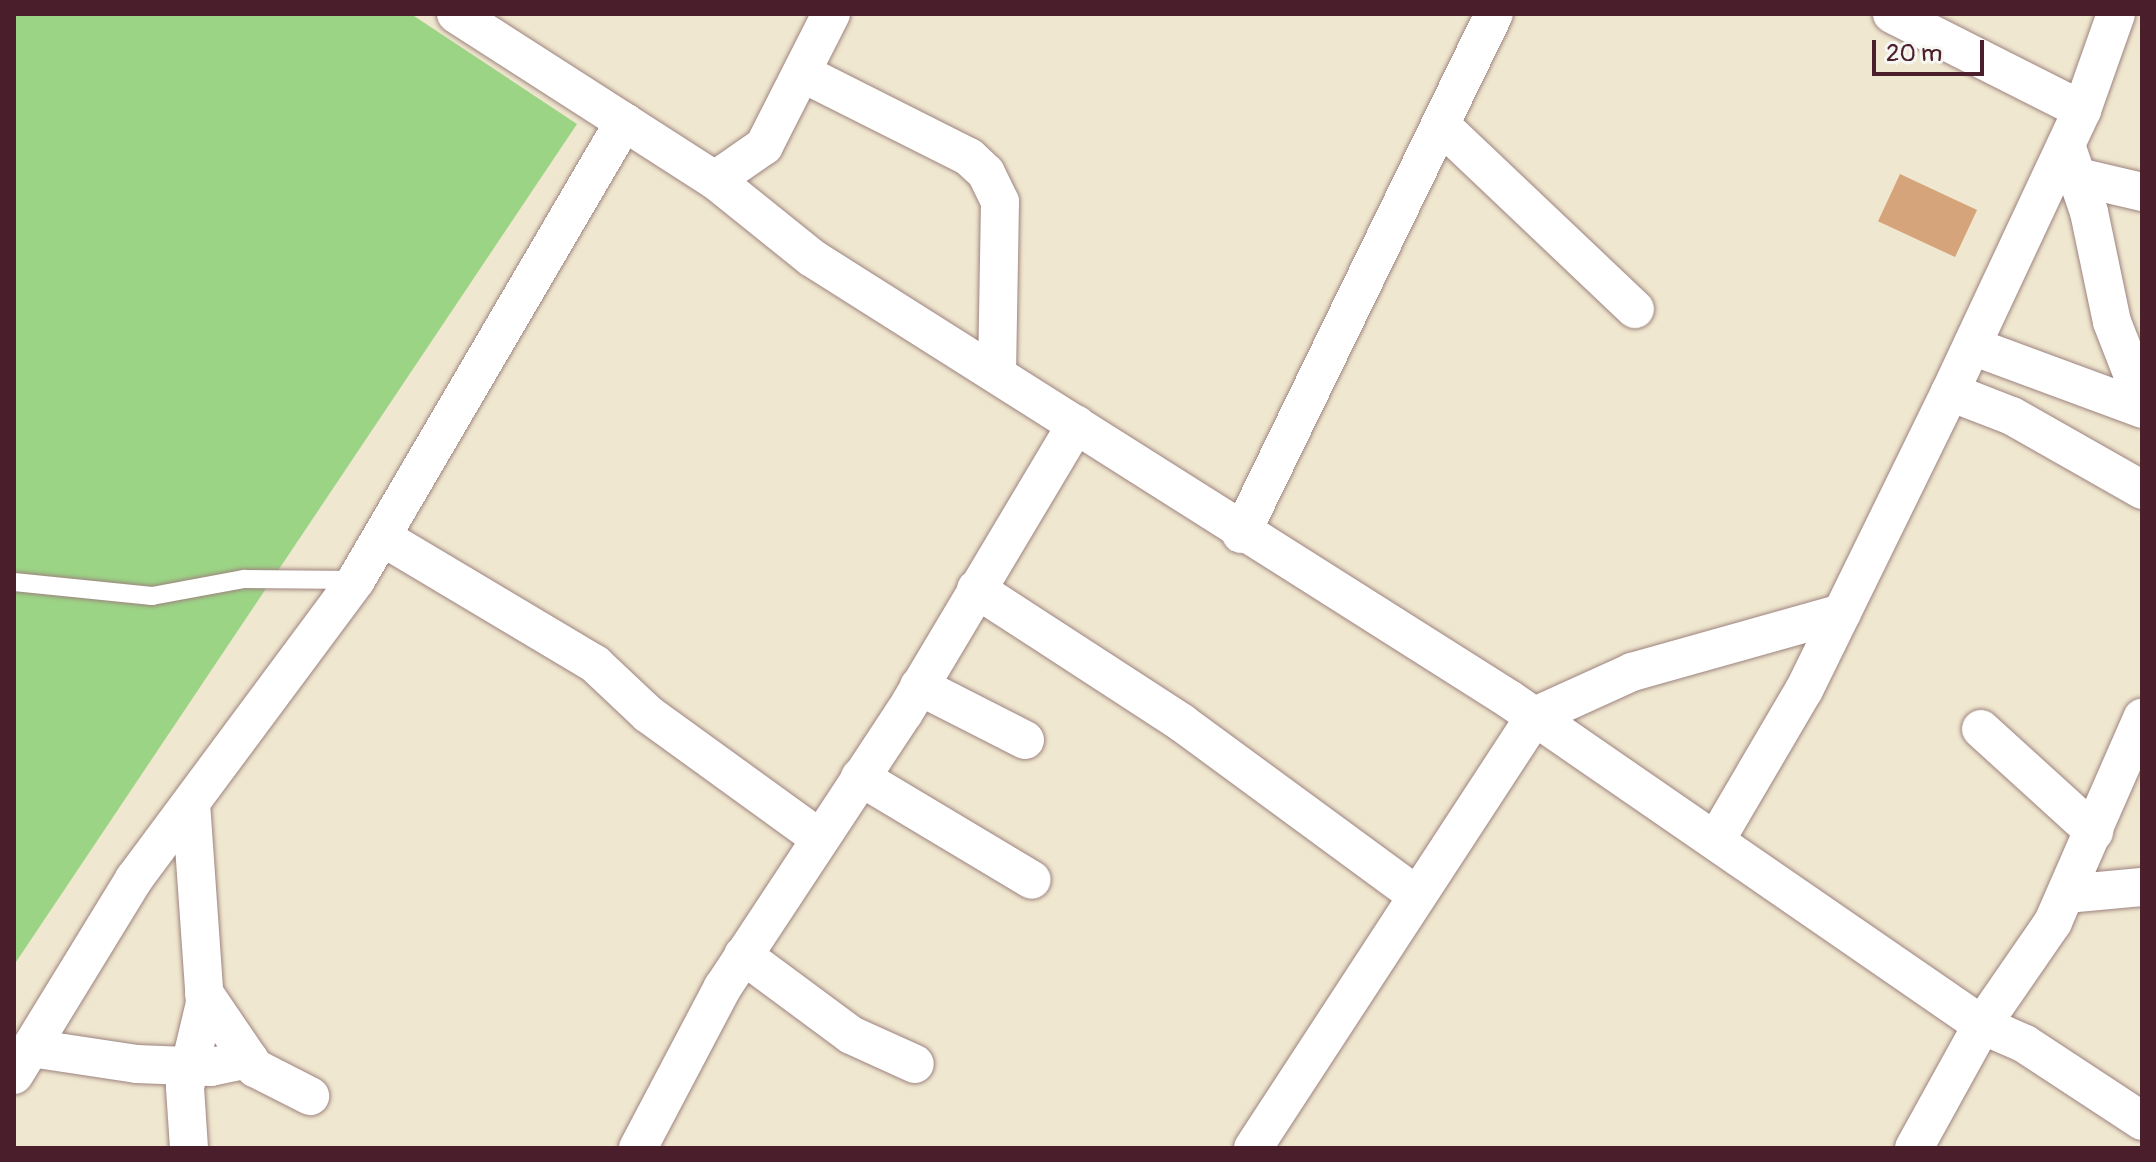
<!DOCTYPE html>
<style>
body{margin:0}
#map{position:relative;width:2156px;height:1162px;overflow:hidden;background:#f0e7d0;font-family:Pangolin,sans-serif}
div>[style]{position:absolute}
.green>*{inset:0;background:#9cd486}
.building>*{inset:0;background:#d6a47a;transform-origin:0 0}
.roads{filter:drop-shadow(0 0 2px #9d837e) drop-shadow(0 0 2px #9d837e)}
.service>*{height:18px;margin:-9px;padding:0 9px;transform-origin:9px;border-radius:9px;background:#fff}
.minor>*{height:38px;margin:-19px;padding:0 19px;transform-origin:19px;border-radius:19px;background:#fff}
span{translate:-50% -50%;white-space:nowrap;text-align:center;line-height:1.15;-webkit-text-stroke:6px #f6f6f2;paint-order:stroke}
.frame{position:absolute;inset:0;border:16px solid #4a1f2b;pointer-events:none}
.scale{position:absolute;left:1872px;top:40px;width:112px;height:36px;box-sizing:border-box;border:4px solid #4a1f2b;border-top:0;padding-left:10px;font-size:24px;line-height:28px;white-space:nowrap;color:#4a1f2b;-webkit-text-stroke:6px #f6f6f2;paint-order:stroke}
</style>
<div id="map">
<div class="green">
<div style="clip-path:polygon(14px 14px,411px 14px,577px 124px,14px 965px)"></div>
</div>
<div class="building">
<div style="left:1900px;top:174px;width:85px;height:52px;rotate:25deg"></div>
</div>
<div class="roads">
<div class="service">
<div style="left:14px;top:582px;width:139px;rotate:5.8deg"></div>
<div style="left:152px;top:596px;width:94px;rotate:-10.5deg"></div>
<div style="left:244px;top:579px;width:112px;rotate:0.5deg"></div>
</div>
<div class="minor">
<div style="left:456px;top:14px;width:308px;rotate:32.7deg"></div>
<div style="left:715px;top:180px;width:124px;rotate:38.8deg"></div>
<div style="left:812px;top:258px;width:825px;rotate:32.32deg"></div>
<div style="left:1509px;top:699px;width:574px;rotate:34.58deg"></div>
<div style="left:1982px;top:1025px;width:47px;rotate:23.8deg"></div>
<div style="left:2025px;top:1044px;width:140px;rotate:33.3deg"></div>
<div style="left:1892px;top:14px;width:213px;rotate:26.8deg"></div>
<div style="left:804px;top:74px;width:185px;rotate:26.7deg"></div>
<div style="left:969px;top:157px;width:23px;rotate:43deg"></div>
<div style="left:986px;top:173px;width:32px;rotate:64deg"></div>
<div style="left:1000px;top:202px;width:169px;rotate:91deg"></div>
<div style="left:1442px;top:126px;width:266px;rotate:43.5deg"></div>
<div style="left:2066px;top:145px;width:71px;rotate:71.1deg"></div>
<div style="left:2089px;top:212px;width:112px;rotate:78.2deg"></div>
<div style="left:2112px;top:322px;width:83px;rotate:68.7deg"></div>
<div style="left:2078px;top:177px;width:66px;rotate:13.2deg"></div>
<div style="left:715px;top:180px;width:60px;rotate:-34.8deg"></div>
<div style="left:764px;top:146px;width:148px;rotate:-63.1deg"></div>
<div style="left:1972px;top:346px;width:181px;rotate:20.3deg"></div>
<div style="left:1950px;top:392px;width:66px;rotate:21.2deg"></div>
<div style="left:2012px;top:416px;width:150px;rotate:29.6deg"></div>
<div style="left:1241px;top:534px;width:578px;rotate:-64.06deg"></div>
<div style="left:382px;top:537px;width:248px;rotate:30.8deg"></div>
<div style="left:595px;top:664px;width:73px;rotate:43.3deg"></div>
<div style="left:648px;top:714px;width:211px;rotate:35.9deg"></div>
<div style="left:976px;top:589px;width:246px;rotate:33deg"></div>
<div style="left:1182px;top:723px;width:290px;rotate:36.3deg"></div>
<div style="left:919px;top:686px;width:119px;rotate:27deg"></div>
<div style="left:1981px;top:729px;width:153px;rotate:42.3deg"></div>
<div style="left:860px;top:777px;width:200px;rotate:30.9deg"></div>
<div style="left:1717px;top:838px;width:172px;rotate:-59.6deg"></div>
<div style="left:1804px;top:690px;width:332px;rotate:-63.9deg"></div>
<div style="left:1950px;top:392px;width:311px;rotate:-64.9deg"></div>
<div style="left:2082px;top:110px;width:102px;rotate:-70.5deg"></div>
<div style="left:2066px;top:894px;width:76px;rotate:-5.3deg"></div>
<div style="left:743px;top:955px;width:134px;rotate:36.5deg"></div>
<div style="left:851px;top:1035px;width:70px;rotate:24.4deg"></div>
<div style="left:204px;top:993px;width:91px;rotate:55.8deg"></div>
<div style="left:255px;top:1068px;width:62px;rotate:27deg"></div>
<div style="left:31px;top:1048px;width:107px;rotate:8.6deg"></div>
<div style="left:137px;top:1064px;width:74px;rotate:2.3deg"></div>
<div style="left:211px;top:1067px;width:39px;rotate:-12deg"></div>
<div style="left:14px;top:1075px;width:230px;rotate:-58.5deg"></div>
<div style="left:134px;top:879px;width:372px;rotate:-53.4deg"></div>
<div style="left:356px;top:580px;width:531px;rotate:-59.67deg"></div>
<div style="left:189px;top:1148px;width:61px;rotate:-93.8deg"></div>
<div style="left:185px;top:1087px;width:86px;rotate:-76.6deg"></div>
<div style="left:205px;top:1003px;width:200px;rotate:-94deg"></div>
<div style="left:638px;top:1148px;width:182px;rotate:-62.2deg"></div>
<div style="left:723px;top:987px;width:328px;rotate:-56.6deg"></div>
<div style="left:904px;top:713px;width:336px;rotate:-59.2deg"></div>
<div style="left:1253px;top:1148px;width:516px;rotate:-56.86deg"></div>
<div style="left:1535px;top:716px;width:107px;rotate:-24.4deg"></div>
<div style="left:1632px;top:672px;width:218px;rotate:-15.7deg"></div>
<div style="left:1914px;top:1148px;width:141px;rotate:-61.1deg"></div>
<div style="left:1982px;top:1025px;width:125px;rotate:-55.4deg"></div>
<div style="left:2053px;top:922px;width:223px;rotate:-66.4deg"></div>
</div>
</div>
<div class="frame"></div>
<div class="scale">20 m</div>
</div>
